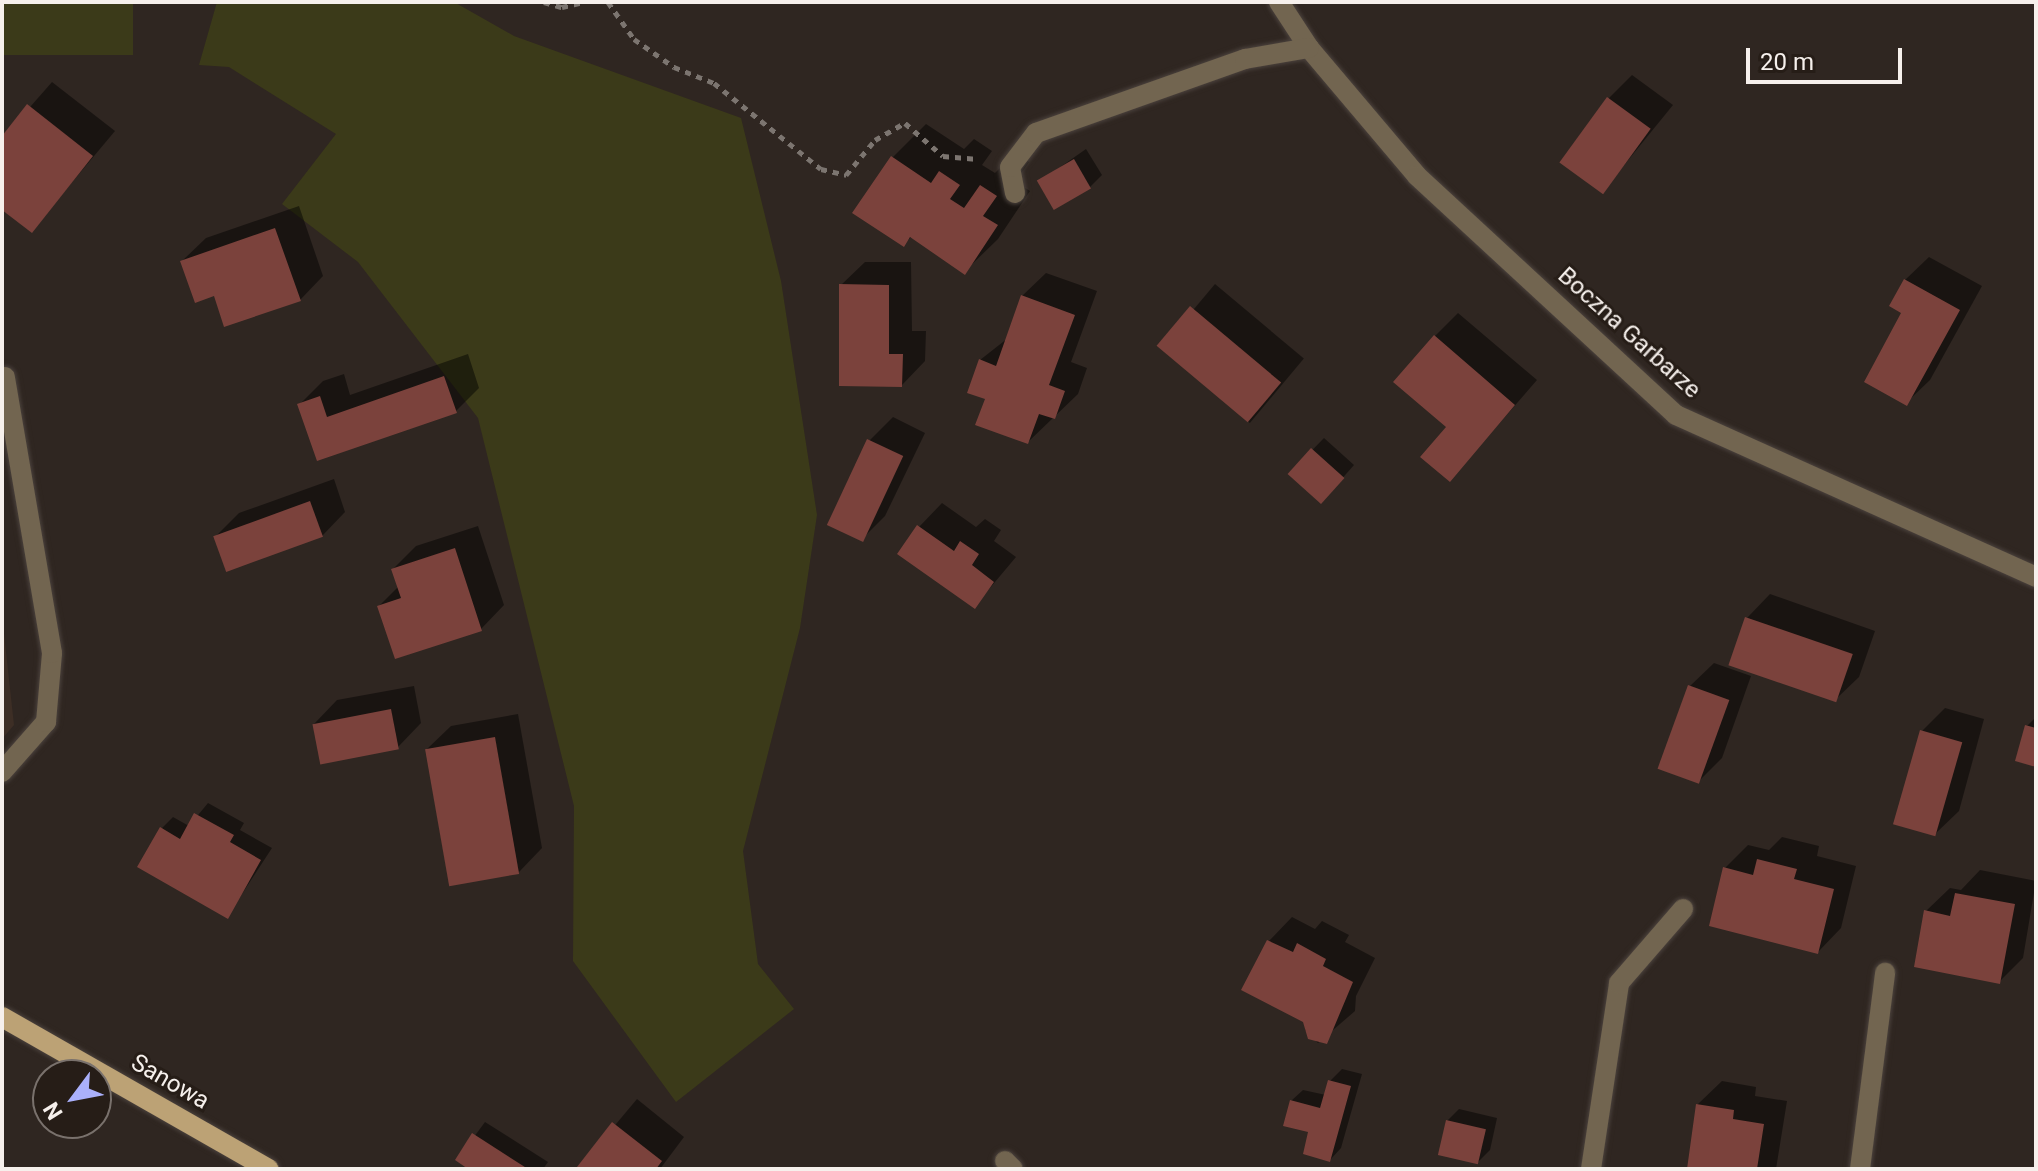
<!DOCTYPE html>
<style>
body{margin:0}
#map{position:relative;width:2038px;height:1171px;overflow:hidden;background:#2f2621;font-family:Roboto,sans-serif}
div>[style]{position:absolute}
.built>*{inset:0;background:#3d2e25}
.green>*{inset:0;background:#3b3a19;transform-origin:0 0}
.shadow>*{inset:0;background:#0007;transform-origin:0 0}
.building>*{inset:0;background:#7b423c;transform-origin:0 0}
.path>*{height:5px;margin-top:-2.5px;transform-origin:0;background:repeating-linear-gradient(90deg,#7c7570 0 6px,transparent 0 12px)}
.roads{filter:drop-shadow(0 0 2px #4b423d) drop-shadow(0 0 2px #4b423d)}
.minor>*{height:20px;margin:-10px;padding:0 10px;transform-origin:10px;border-radius:10px;background:#726550}
.major>*{height:20px;margin:-10px;padding:0 10px;transform-origin:10px;border-radius:10px;background:#bca275}
span{translate:-50% -50%;white-space:nowrap;text-align:center;line-height:1.15;-webkit-text-stroke:6px #261d17;paint-order:stroke}
.street-label{font-size:24px;color:#f6f0ec}
.frame{position:absolute;inset:0;border:4px solid #f6f0ec;pointer-events:none}
.north{position:absolute;left:32px;top:1059px;width:80px;height:80px;box-sizing:border-box;background:#261d17;border:2px solid #79716c;border-radius:50%;rotate:238deg;font-size:22px;font-weight:700;line-height:32px;text-align:center;color:#f6f0ec}
.north::after{content:'';display:block;margin:auto;width:28px;height:36px;background:#aab0fb;clip-path:polygon(50% 0,100% 100%,50% 72%,0 100%)}
.scale{position:absolute;left:1746px;top:48px;width:156px;height:36px;box-sizing:border-box;border:4px solid #f6f0ec;border-top:0;padding-left:10px;font-size:24px;line-height:28px;white-space:nowrap;color:#f6f0ec;-webkit-text-stroke:6px #261d17;paint-order:stroke}
</style>
<div id="map">
<div class="built">
<div style="clip-path:polygon(2px 615px,14px 725px,2px 739px)"></div>
</div>
<div class="green">
<div style="left:2px;top:2px;width:131px;height:53px"></div>
<div style="clip-path:polygon(217px 2px,454px 2px,514px 36px,741px 118px,781px 281px,817px 515px,800px 628px,743px 851px,758px 964px,794px 1009px,676px 1102px,573px 961px,574px 806px,478px 418px,358px 262px,282px 204px,336px 134px,229px 67px,199px 65px)"></div>
</div>
<div class="shadow">
<div style="clip-path:polygon(1632px 75px,1673px 105px,1603px 191px,1609px 98px)"></div>
<div style="clip-path:polygon(52px 82px,115px 131px,32px 230px,2px 207px,2px 139px)"></div>
<div style="clip-path:polygon(926px 124px,964px 149px,974px 139px,992px 151px,982px 165px,995px 173px,1015px 153px,1029px 162px,1015px 182px,1030px 191px,998px 239px,964px 272px,912px 236px,903px 245px,892px 158px)"></div>
<div style="clip-path:polygon(1086px 149px,1102px 175px,1090px 187px,1039px 182px)"></div>
<div style="clip-path:polygon(299px 206px,323px 276px,300px 300px,215px 293px,182px 261px,206px 238px)"></div>
<div style="clip-path:polygon(1929px 257px,1982px 286px,1930px 380px,1906px 403px,1905px 280px)"></div>
<div style="clip-path:polygon(865px 262px,911px 262px,912px 331px,926px 331px,925px 361px,902px 385px,841px 285px)"></div>
<div style="clip-path:polygon(1046px 273px,1097px 291px,1071px 362px,1087px 368px,1078px 394px,1028px 442px,987px 398px,980px 360px,1008px 338px,1022px 296px)"></div>
<div style="left:1215px;top:284px;width:116px;height:84px;rotate:40deg"></div>
<div style="clip-path:polygon(1458px 313px,1537px 380px,1450px 480px,1449px 427px,1435px 336px)"></div>
<div style="clip-path:polygon(468px 354px,479px 388px,456px 411px,318px 458px,299px 405px,323px 381px,344px 374px,350px 395px)"></div>
<div style="clip-path:polygon(893px 417px,925px 433px,885px 516px,861px 540px,869px 441px)"></div>
<div style="clip-path:polygon(1324px 438px,1354px 465px,1332px 490px,1290px 473px)"></div>
<div style="clip-path:polygon(334px 479px,345px 512px,322px 536px,216px 536px,239px 513px)"></div>
<div style="clip-path:polygon(942px 503px,976px 527px,985px 519px,1001px 530px,994px 541px,1016px 557px,974px 607px,919px 527px)"></div>
<div style="clip-path:polygon(478px 526px,504px 605px,481px 629px,379px 606px,399px 586px,393px 569px,416px 546px)"></div>
<div style="clip-path:polygon(1770px 594px,1875px 631px,1859px 677px,1835px 700px,1747px 618px)"></div>
<div style="clip-path:polygon(1714px 663px,1751px 676px,1722px 758px,1698px 782px,1690px 686px)"></div>
<div style="clip-path:polygon(414px 686px,421px 723px,398px 747px,314px 724px,337px 700px)"></div>
<div style="clip-path:polygon(1945px 708px,1984px 719px,1959px 811px,1935px 834px,1922px 731px)"></div>
<div style="clip-path:polygon(518px 714px,542px 848px,519px 872px,427px 749px,451px 726px)"></div>
<div style="clip-path:polygon(2036px 717px,2036px 765px,2027px 726px)"></div>
<div style="clip-path:polygon(208px 803px,244px 823px,240px 830px,272px 848px,227px 917px,162px 828px,173px 817px,189px 826px)"></div>
<div style="clip-path:polygon(1782px 837px,1819px 846px,1817px 856px,1856px 866px,1841px 928px,1818px 952px,1725px 868px,1748px 845px,1769px 850px)"></div>
<div style="clip-path:polygon(1980px 870px,2036px 881px,2023px 958px,1999px 982px,1926px 911px,1950px 888px,1961px 890px)"></div>
<div style="clip-path:polygon(1292px 917px,1315px 929px,1322px 921px,1349px 935px,1345px 942px,1375px 958px,1356px 996px,1355px 1011px,1318px 1043px,1305px 1030px,1305px 1021px,1244px 989px,1269px 941px)"></div>
<div style="clip-path:polygon(1342px 1069px,1362px 1074px,1341px 1148px,1330px 1160px,1291px 1101px,1303px 1090px,1326px 1095px,1330px 1081px)"></div>
<div style="clip-path:polygon(1722px 1081px,1756px 1087px,1755px 1096px,1787px 1101px,1776px 1169px,1689px 1169px,1698px 1104px)"></div>
<div style="clip-path:polygon(637px 1099px,684px 1137px,660px 1169px,580px 1167px)"></div>
<div style="clip-path:polygon(1459px 1109px,1497px 1118px,1490px 1150px,1478px 1162px,1447px 1121px)"></div>
<div style="clip-path:polygon(485px 1122px,548px 1162px,543px 1169px,472px 1169px,457px 1160px)"></div>
</div>
<div class="building">
<div style="left:1607px;top:97px;width:54px;height:81px;rotate:36deg"></div>
<div style="clip-path:polygon(27px 104px,93px 156px,32px 233px,2px 210px,2px 136px)"></div>
<div style="clip-path:polygon(891px 156px,931px 183px,939px 171px,960px 185px,950px 199px,964px 208px,980px 185px,997px 196px,983px 216px,998px 225px,965px 275px,910px 237px,904px 247px,852px 213px)"></div>
<div style="left:1074px;top:159px;width:34px;height:43px;rotate:60deg"></div>
<div style="clip-path:polygon(275px 228px,301px 301px,224px 327px,214px 296px,195px 303px,180px 261px)"></div>
<div style="clip-path:polygon(1904px 279px,1960px 310px,1907px 406px,1864px 382px,1901px 313px,1889px 306px)"></div>
<div style="clip-path:polygon(839px 284px,889px 285px,889px 354px,903px 354px,902px 387px,839px 386px)"></div>
<div style="clip-path:polygon(1021px 295px,1075px 315px,1049px 385px,1065px 391px,1055px 419px,1039px 414px,1028px 444px,975px 425px,985px 399px,967px 393px,979px 359px,996px 366px)"></div>
<div style="left:1190px;top:306px;width:119px;height:52px;rotate:40deg"></div>
<div style="clip-path:polygon(1434px 335px,1515px 405px,1450px 482px,1420px 457px,1446px 427px,1393px 382px)"></div>
<div style="clip-path:polygon(444px 376px,457px 413px,317px 461px,297px 404px,320px 396px,327px 417px)"></div>
<div style="left:867px;top:439px;width:40px;height:95px;rotate:25deg"></div>
<div style="left:1311px;top:448px;width:45px;height:35px;rotate:42deg"></div>
<div style="left:310px;top:501px;width:38px;height:103px;rotate:70deg"></div>
<div style="clip-path:polygon(917px 525px,954px 551px,960px 541px,979px 554px,972px 565px,994px 582px,975px 609px,897px 554px)"></div>
<div style="clip-path:polygon(455px 548px,482px 631px,395px 659px,377px 606px,401px 598px,391px 569px)"></div>
<div style="left:1745px;top:617px;width:114px;height:51px;rotate:19deg"></div>
<div style="left:1688px;top:685px;width:44px;height:89px;rotate:20deg"></div>
<div style="left:391px;top:709px;width:41px;height:80px;rotate:79deg"></div>
<div style="clip-path:polygon(2025px 725px,2036px 728px,2036px 767px,2015px 761px)"></div>
<div style="left:1920px;top:730px;width:44px;height:98px;rotate:16deg"></div>
<div style="left:495px;top:737px;width:139px;height:71px;rotate:80deg"></div>
<div style="clip-path:polygon(194px 813px,234px 835px,230px 842px,261px 860px,228px 919px,137px 867px,160px 827px,180px 839px)"></div>
<div style="clip-path:polygon(1757px 859px,1797px 869px,1794px 879px,1834px 889px,1818px 954px,1709px 926px,1723px 867px,1753px 875px)"></div>
<div style="clip-path:polygon(1955px 893px,2015px 904px,2000px 984px,1914px 967px,1924px 910px,1950px 916px)"></div>
<div style="clip-path:polygon(1267px 940px,1293px 952px,1297px 943px,1326px 959px,1323px 966px,1353px 982px,1327px 1044px,1308px 1039px,1303px 1022px,1241px 990px)"></div>
<div style="clip-path:polygon(1328px 1080px,1351px 1086px,1330px 1162px,1303px 1154px,1308px 1132px,1283px 1126px,1290px 1100px,1320px 1108px)"></div>
<div style="clip-path:polygon(1696px 1104px,1734px 1110px,1733px 1119px,1764px 1124px,1757px 1169px,1687px 1169px)"></div>
<div style="left:1446px;top:1120px;width:41px;height:36px;rotate:13deg"></div>
<div style="clip-path:polygon(612px 1122px,662px 1161px,656px 1169px,577px 1167px)"></div>
<div style="clip-path:polygon(472px 1133px,528px 1169px,468px 1169px,455px 1160px)"></div>
</div>
<div class="path">
<div style="left:544px;top:2px;width:19px;rotate:16deg"></div>
<div style="left:562px;top:7px;width:22px;rotate:-13deg"></div>
<div style="left:608px;top:2px;width:45px;rotate:54.9deg"></div>
<div style="left:634px;top:39px;width:49px;rotate:35deg"></div>
<div style="left:674px;top:67px;width:43px;rotate:21.8deg"></div>
<div style="left:714px;top:83px;width:137px;rotate:38.8deg"></div>
<div style="left:821px;top:169px;width:26px;rotate:13deg"></div>
<div style="left:846px;top:175px;width:45px;rotate:-50.4deg"></div>
<div style="left:875px;top:140px;width:34px;rotate:-30deg"></div>
<div style="left:905px;top:123px;width:50px;rotate:41deg"></div>
<div style="left:943px;top:156px;width:32px;rotate:5deg"></div>
</div>
<div class="roads">
<div class="minor">
<div style="left:1279px;top:2px;width:55px;rotate:56.9deg"></div>
<div style="left:1309px;top:48px;width:167px;rotate:49.8deg"></div>
<div style="left:1417px;top:176px;width:352px;rotate:42.7deg"></div>
<div style="left:1676px;top:415px;width:395px;rotate:24.2deg"></div>
<div style="left:1015px;top:193px;width:26px;rotate:-101deg"></div>
<div style="left:1010px;top:167px;width:43px;rotate:-52.6deg"></div>
<div style="left:1036px;top:133px;width:222px;rotate:-19.5deg"></div>
<div style="left:1245px;top:59px;width:65px;rotate:-9.8deg"></div>
<div style="left:2px;top:772px;width:67px;rotate:-48.7deg"></div>
<div style="left:46px;top:722px;width:69px;rotate:-85deg"></div>
<div style="left:52px;top:653px;width:280px;rotate:-99.7deg"></div>
<div style="left:1005px;top:1161px;width:11px;rotate:45deg"></div>
<div style="left:1591px;top:1169px;width:188px;rotate:-81.4deg"></div>
<div style="left:1619px;top:983px;width:98px;rotate:-49.1deg"></div>
<div style="left:1860px;top:1169px;width:198px;rotate:-82.7deg"></div>
</div>
<div class="major">
<div style="left:2px;top:1017px;width:307px;rotate:29.7deg"></div>
</div>
</div>
<div class="street-label">
<span style="left:1629px;top:333px;rotate:42deg">Boczna Garbarze</span>
<span style="left:170px;top:1082px;rotate:30deg">Sanowa</span>
</div>
<div class="frame"></div>
<div class="north">N</div>
<div class="scale">20 m</div>
</div>
